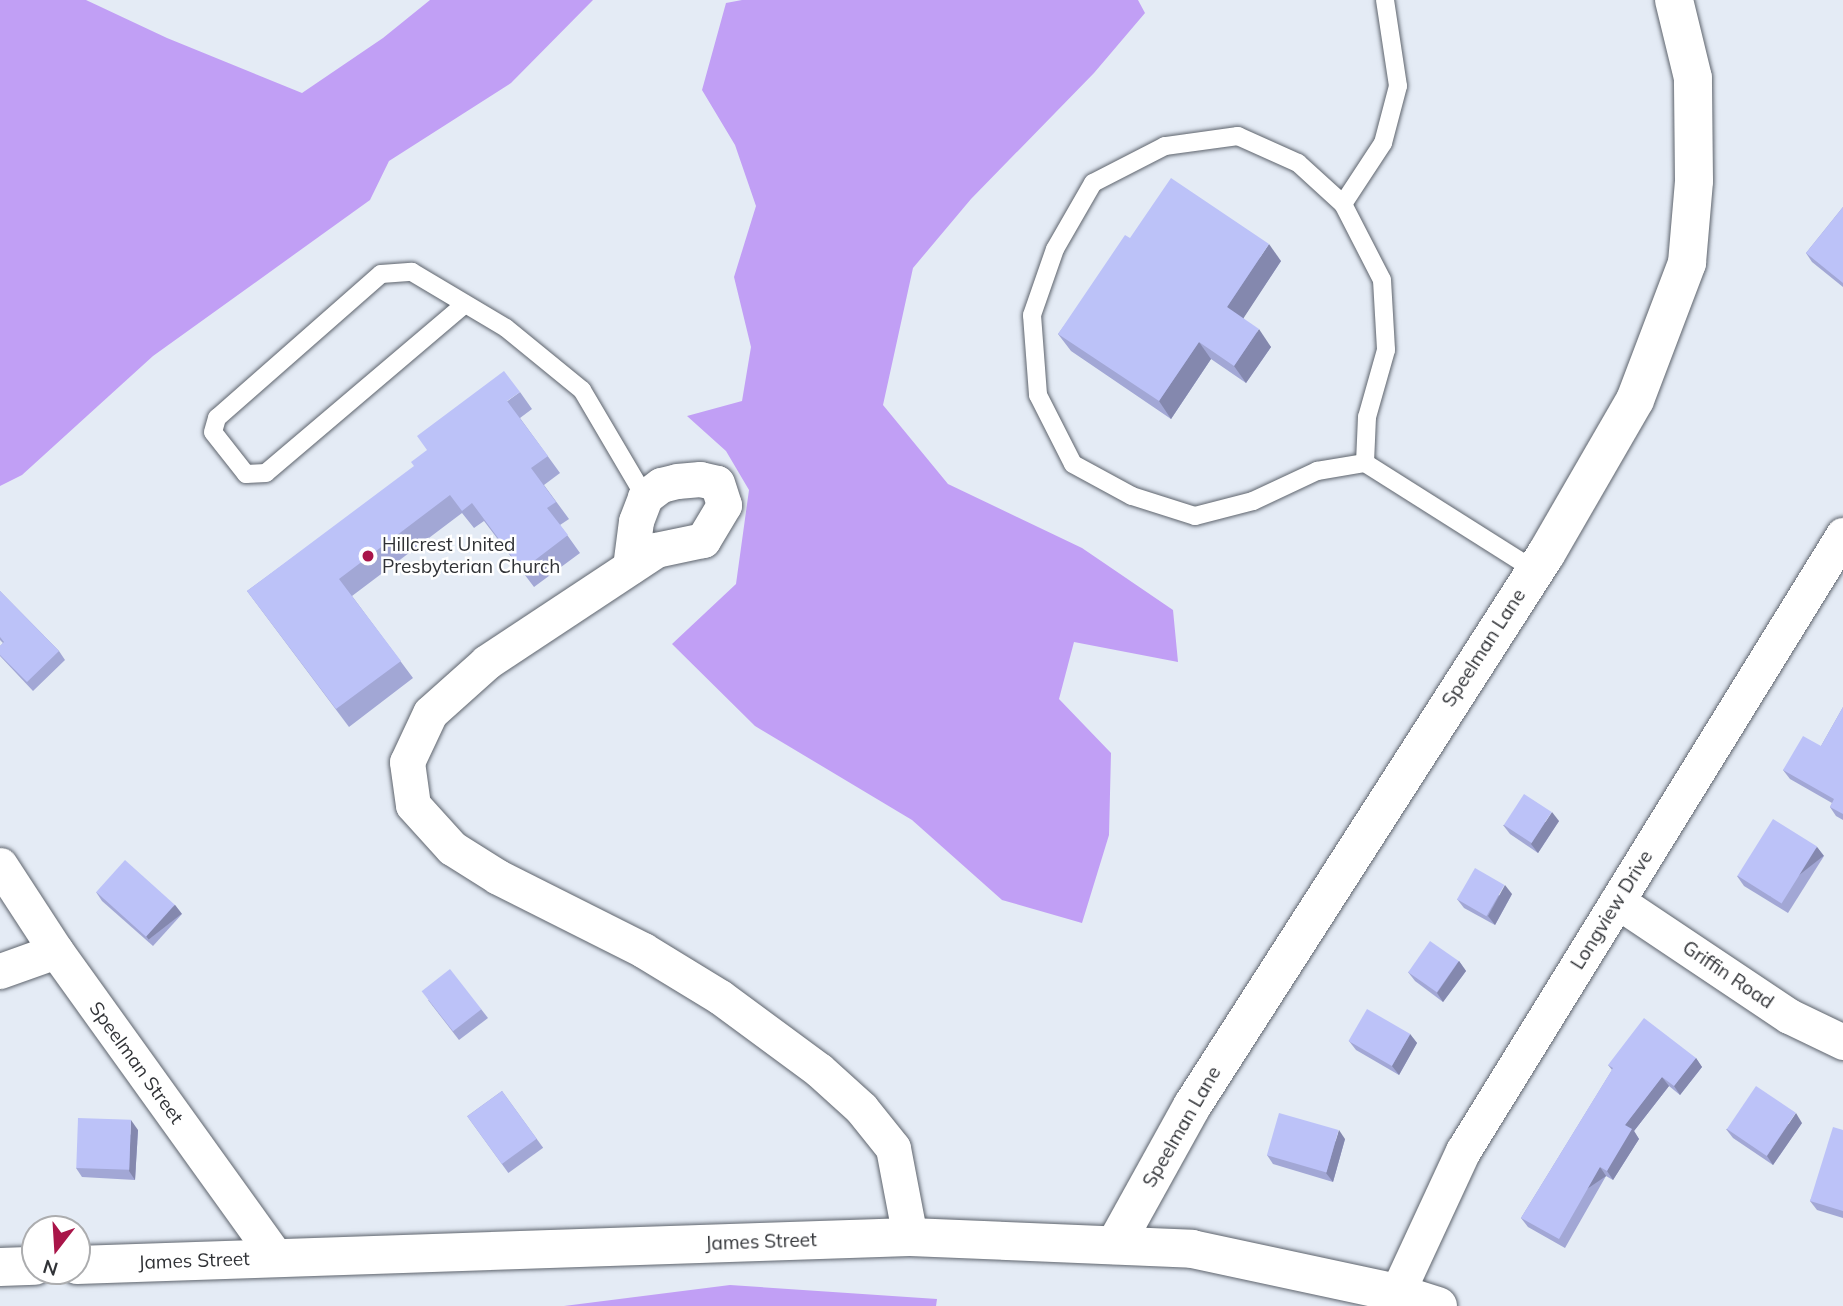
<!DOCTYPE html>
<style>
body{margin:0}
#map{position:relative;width:1843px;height:1306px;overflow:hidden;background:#e4ebf5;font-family:Mulish,sans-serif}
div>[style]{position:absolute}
.forest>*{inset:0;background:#c19ff5}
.roads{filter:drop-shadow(0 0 2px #5e646d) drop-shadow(0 0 2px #5e646d)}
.lane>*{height:18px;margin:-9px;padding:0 9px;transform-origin:9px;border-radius:9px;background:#fff}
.street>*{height:35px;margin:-17.5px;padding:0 17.5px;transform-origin:17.5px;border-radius:17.5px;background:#fff}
.secondary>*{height:38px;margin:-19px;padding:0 19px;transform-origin:19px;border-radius:19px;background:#fff}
.wall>*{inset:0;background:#a2a7d5;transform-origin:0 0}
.shaded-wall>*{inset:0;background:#8488ae;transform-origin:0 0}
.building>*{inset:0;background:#bcc2f8;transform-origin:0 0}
.dots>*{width:19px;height:19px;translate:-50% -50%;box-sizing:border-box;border:4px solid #fff;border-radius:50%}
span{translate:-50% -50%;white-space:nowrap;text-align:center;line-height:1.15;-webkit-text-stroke:5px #fff;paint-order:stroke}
.poi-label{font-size:19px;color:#303236}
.left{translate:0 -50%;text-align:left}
.street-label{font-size:19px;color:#303236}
.north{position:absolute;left:21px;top:1215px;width:70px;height:70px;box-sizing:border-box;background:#fff;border:2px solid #acadaf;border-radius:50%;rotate:197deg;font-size:19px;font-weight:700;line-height:28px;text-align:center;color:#303236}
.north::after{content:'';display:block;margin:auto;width:24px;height:32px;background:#a91549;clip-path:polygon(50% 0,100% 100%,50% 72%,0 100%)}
</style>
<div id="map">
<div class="forest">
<div style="clip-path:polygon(0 0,86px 0,167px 38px,302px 93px,383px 38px,430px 0,593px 0,511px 83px,389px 161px,370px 200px,153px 356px,22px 475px,0 486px)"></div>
<div style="clip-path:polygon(742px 0,1138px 0,1145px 13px,1094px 73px,971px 199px,913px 268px,883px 405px,948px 484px,1082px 548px,1173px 610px,1178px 662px,1074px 642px,1059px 699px,1111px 753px,1109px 835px,1082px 923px,1002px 900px,912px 820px,755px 726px,672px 644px,736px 584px,749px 490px,726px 451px,687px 416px,742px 401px,751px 347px,734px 277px,756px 206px,735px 145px,702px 90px,726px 3px)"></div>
<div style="clip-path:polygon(730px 1285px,937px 1299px,936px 1306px,564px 1306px)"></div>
</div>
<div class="roads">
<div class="lane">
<div style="left:1385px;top:0;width:87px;rotate:81.4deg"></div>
<div style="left:1398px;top:86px;width:59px;rotate:104.7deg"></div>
<div style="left:1383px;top:143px;width:73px;rotate:123.3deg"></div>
<div style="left:1343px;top:204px;width:85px;rotate:62.8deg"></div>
<div style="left:1382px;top:280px;width:70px;rotate:86.7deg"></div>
<div style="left:1386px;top:350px;width:70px;rotate:105.8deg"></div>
<div style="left:1367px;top:417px;width:46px;rotate:92.5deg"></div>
<div style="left:1365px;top:463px;width:200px;rotate:32.3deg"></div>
<div style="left:1343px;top:204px;width:61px;rotate:-137.7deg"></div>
<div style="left:1298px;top:163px;width:66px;rotate:-155.8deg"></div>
<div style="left:1238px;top:136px;width:74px;rotate:172.2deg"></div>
<div style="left:1165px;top:146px;width:81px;rotate:152.8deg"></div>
<div style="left:1093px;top:183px;width:76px;rotate:119.9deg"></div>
<div style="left:1055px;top:249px;width:70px;rotate:109.2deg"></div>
<div style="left:1032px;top:315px;width:80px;rotate:85.7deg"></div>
<div style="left:1038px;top:395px;width:77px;rotate:63.1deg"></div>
<div style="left:1073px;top:464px;width:67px;rotate:28.5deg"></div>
<div style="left:1132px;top:496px;width:66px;rotate:17.6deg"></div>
<div style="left:1195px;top:516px;width:60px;rotate:-14.5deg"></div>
<div style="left:1253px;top:501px;width:71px;rotate:-25.1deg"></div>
<div style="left:1317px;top:471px;width:49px;rotate:-9.5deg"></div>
<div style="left:465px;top:304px;width:261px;rotate:139.7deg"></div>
<div style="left:266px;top:473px;width:20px;rotate:177deg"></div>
<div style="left:246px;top:474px;width:53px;rotate:-128.2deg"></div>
<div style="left:213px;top:432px;width:15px;rotate:-74deg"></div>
<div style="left:217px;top:418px;width:218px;rotate:-41.3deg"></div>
<div style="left:381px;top:274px;width:31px;rotate:-4deg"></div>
<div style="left:412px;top:272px;width:109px;rotate:30.8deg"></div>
<div style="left:506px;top:328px;width:98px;rotate:39.2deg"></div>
<div style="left:582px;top:390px;width:124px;rotate:59.5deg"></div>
</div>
<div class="street">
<div style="left:630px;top:567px;width:46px;rotate:-82.6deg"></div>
<div style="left:636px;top:521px;width:26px;rotate:-69deg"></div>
<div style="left:645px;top:497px;width:20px;rotate:-37deg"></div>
<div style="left:661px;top:485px;width:16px;rotate:-14deg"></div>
<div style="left:677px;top:481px;width:23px;rotate:-5deg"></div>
<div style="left:700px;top:479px;width:17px;rotate:13deg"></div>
<div style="left:717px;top:483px;width:23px;rotate:72deg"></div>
<div style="left:724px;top:505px;width:41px;rotate:121deg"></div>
<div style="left:703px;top:540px;width:48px;rotate:168deg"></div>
<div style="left:656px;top:550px;width:203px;rotate:146.5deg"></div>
<div style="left:487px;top:662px;width:76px;rotate:138.2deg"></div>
<div style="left:430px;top:713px;width:54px;rotate:115.1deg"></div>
<div style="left:407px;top:762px;width:43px;rotate:82.1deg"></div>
<div style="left:413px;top:805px;width:58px;rotate:47.8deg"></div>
<div style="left:452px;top:848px;width:54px;rotate:32.2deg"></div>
<div style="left:498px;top:877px;width:162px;rotate:26.7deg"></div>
<div style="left:643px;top:950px;width:90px;rotate:31.4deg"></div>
<div style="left:720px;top:997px;width:123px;rotate:36.4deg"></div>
<div style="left:819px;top:1070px;width:57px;rotate:42.1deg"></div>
<div style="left:861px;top:1108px;width:51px;rotate:51.3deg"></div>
<div style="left:893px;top:1148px;width:91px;rotate:79.2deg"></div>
<div style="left:0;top:865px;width:103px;rotate:56.9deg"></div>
<div style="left:56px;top:951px;width:378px;rotate:54.3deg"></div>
<div style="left:1617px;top:901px;width:207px;rotate:33.8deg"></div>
<div style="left:1789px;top:1016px;width:60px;rotate:25.7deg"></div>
<div style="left:0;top:971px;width:59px;rotate:-19.7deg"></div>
<div style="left:1397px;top:1293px;width:157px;rotate:-65.1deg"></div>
<div style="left:1463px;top:1151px;width:724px;rotate:-58.33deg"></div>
</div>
<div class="secondary">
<div style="left:1115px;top:1245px;width:159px;rotate:-61deg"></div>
<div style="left:1192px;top:1106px;width:656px;rotate:-57.33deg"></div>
<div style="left:1546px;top:554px;width:178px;rotate:-60deg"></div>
<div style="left:1635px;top:400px;width:147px;rotate:-69.2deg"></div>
<div style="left:1687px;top:263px;width:82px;rotate:-85.1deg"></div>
<div style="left:1694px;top:181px;width:103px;rotate:-90.6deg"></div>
<div style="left:1693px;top:78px;width:80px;rotate:-103.7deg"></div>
<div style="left:77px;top:1265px;width:833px;rotate:-1.93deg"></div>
<div style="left:910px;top:1237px;width:282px;rotate:2.4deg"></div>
<div style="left:1192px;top:1249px;width:210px;rotate:12.1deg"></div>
<div style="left:1397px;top:1293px;width:43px;rotate:17.6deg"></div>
<div style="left:0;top:1267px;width:35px;rotate:-2deg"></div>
</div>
</div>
<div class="wall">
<div style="clip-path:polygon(1843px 207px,1843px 287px,1812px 262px,1806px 253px)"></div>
<div style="clip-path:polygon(1130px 238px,1281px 261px,1243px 318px,1271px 347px,1246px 383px,1211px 359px,1171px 419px,1071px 351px,1058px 334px)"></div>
<div style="clip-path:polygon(520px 392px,532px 409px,520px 418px,560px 473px,544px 485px,569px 519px,560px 525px,580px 553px,534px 587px,484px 521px,474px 528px,462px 513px,352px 596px,413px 678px,349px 727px,247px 591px)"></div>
<div style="clip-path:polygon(0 591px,59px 651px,65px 660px,33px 691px,0 656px,0 646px,3px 643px,0 640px)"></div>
<div style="clip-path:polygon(1843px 707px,1843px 820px,1836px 816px,1830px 807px,1832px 803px,1790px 779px,1783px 770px,1821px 746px)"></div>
<div style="clip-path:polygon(1559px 821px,1538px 853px,1510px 834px,1503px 825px)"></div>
<div style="clip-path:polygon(1817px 847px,1824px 856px,1788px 913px,1744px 886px,1737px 876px)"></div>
<div style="clip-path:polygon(96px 892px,175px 905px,182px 914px,153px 946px,102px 901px)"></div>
<div style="clip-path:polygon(1512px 894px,1495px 925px,1464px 908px,1457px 899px)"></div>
<div style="clip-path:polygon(1459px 961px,1466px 971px,1443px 1002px,1415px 981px,1408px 972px)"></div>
<div style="clip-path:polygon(428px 1000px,481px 1009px,488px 1018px,459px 1040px)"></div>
<div style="clip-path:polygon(1410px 1034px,1417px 1043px,1399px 1075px,1356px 1050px,1349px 1041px)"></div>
<div style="clip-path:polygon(1696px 1058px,1702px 1067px,1680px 1095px,1669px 1086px,1634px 1131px,1639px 1139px,1613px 1180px,1606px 1176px,1565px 1248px,1528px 1227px,1521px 1218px,1612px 1070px,1608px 1065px)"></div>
<div style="left:502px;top:1091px;width:70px;height:43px;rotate:54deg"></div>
<div style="clip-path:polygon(1802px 1123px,1773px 1165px,1733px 1138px,1726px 1129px)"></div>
<div style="clip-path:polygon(138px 1130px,135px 1180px,82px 1177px,76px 1168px)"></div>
<div style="clip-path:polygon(1843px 1130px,1843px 1218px,1817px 1210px,1810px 1201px)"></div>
<div style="clip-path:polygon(1345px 1139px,1333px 1182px,1273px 1164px,1267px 1155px)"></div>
</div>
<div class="shaded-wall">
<div style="clip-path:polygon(1269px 244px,1281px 261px,1239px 325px,1227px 307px)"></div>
<div style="clip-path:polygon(1259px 329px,1271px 347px,1246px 383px,1234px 366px)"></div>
<div style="clip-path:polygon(1199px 342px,1211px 359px,1171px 419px,1159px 401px)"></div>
<div style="clip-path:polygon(1552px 812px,1559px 821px,1538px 853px,1531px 844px)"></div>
<div style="left:1817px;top:847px;width:11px;height:67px;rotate:52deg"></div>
<div style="clip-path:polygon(1505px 885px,1512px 894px,1495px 925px,1488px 916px)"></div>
<div style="left:175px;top:905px;width:11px;height:42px;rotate:52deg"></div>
<div style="clip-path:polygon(1459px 961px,1466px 971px,1443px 1002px,1437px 993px)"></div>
<div style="clip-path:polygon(1410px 1034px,1417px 1043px,1399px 1075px,1392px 1066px)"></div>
<div style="clip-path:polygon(1696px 1058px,1702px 1067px,1680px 1095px,1674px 1086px)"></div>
<div style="clip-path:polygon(1662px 1077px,1669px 1086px,1634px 1131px,1639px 1139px,1613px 1180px,1607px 1171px,1625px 1125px)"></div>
<div style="clip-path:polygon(1796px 1113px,1802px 1123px,1773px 1165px,1767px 1156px)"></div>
<div style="clip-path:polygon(131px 1120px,138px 1130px,135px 1180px,129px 1171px)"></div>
<div style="clip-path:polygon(1339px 1130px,1345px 1139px,1333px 1182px,1326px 1173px)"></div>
<div style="left:1600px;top:1167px;width:11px;height:83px;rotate:56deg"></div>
</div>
<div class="building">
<div style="clip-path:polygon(1171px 178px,1269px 244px,1227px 307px,1259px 329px,1234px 366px,1199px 342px,1159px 401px,1058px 334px,1125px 235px,1130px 238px)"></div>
<div style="clip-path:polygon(1843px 207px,1843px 283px,1806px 253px)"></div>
<div style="clip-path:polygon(504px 371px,520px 392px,507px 401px,548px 456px,531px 468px,556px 502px,547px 508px,568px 535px,522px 570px,472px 503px,462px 511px,450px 495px,339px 579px,401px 661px,336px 709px,247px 591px,414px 466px,411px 462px,427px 450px,417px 436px)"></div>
<div style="clip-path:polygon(0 591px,59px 651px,27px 682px,0 655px,0 646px,4px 642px,0 637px)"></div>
<div style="clip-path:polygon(1843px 707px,1843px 814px,1830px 807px,1834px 799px,1783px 770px,1803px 736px,1821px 746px)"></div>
<div style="left:1524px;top:794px;width:33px;height:37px;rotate:33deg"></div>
<div style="left:1773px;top:819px;width:52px;height:67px;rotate:32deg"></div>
<div style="left:125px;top:860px;width:67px;height:43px;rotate:42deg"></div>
<div style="left:1475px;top:868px;width:34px;height:36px;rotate:30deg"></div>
<div style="left:1430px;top:941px;width:35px;height:38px;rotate:35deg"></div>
<div style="left:450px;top:969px;width:51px;height:36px;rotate:52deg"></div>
<div style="left:1367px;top:1009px;width:50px;height:37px;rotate:30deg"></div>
<div style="clip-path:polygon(1644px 1018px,1696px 1058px,1674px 1086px,1662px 1077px,1625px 1125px,1632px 1129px,1607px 1171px,1600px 1167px,1559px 1239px,1521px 1218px,1613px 1068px,1608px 1065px)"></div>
<div style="left:1756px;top:1086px;width:48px;height:52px;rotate:34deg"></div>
<div style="left:502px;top:1091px;width:59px;height:43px;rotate:54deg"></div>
<div style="left:1279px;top:1113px;width:62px;height:44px;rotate:16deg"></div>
<div style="left:78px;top:1118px;width:53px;height:50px;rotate:2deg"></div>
<div style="clip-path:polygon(1833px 1127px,1843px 1130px,1843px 1211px,1810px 1201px)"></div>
</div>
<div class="dots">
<div style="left:368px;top:556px;background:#a91549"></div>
</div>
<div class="poi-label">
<span class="left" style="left:382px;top:556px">Hillcrest United<br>Presbyterian Church</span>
</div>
<div class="street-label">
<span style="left:1484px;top:648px;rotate:-57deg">Speelman Lane</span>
<span style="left:1612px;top:910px;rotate:-58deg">Longview Drive</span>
<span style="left:1728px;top:975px;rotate:34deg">Griffin Road</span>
<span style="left:136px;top:1063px;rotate:54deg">Speelman Street</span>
<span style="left:1182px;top:1127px;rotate:-60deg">Speelman Lane</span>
<span style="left:761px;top:1242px;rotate:-2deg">James Street</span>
<span style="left:194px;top:1261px;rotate:-2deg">James Street</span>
</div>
<div class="north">N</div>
</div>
